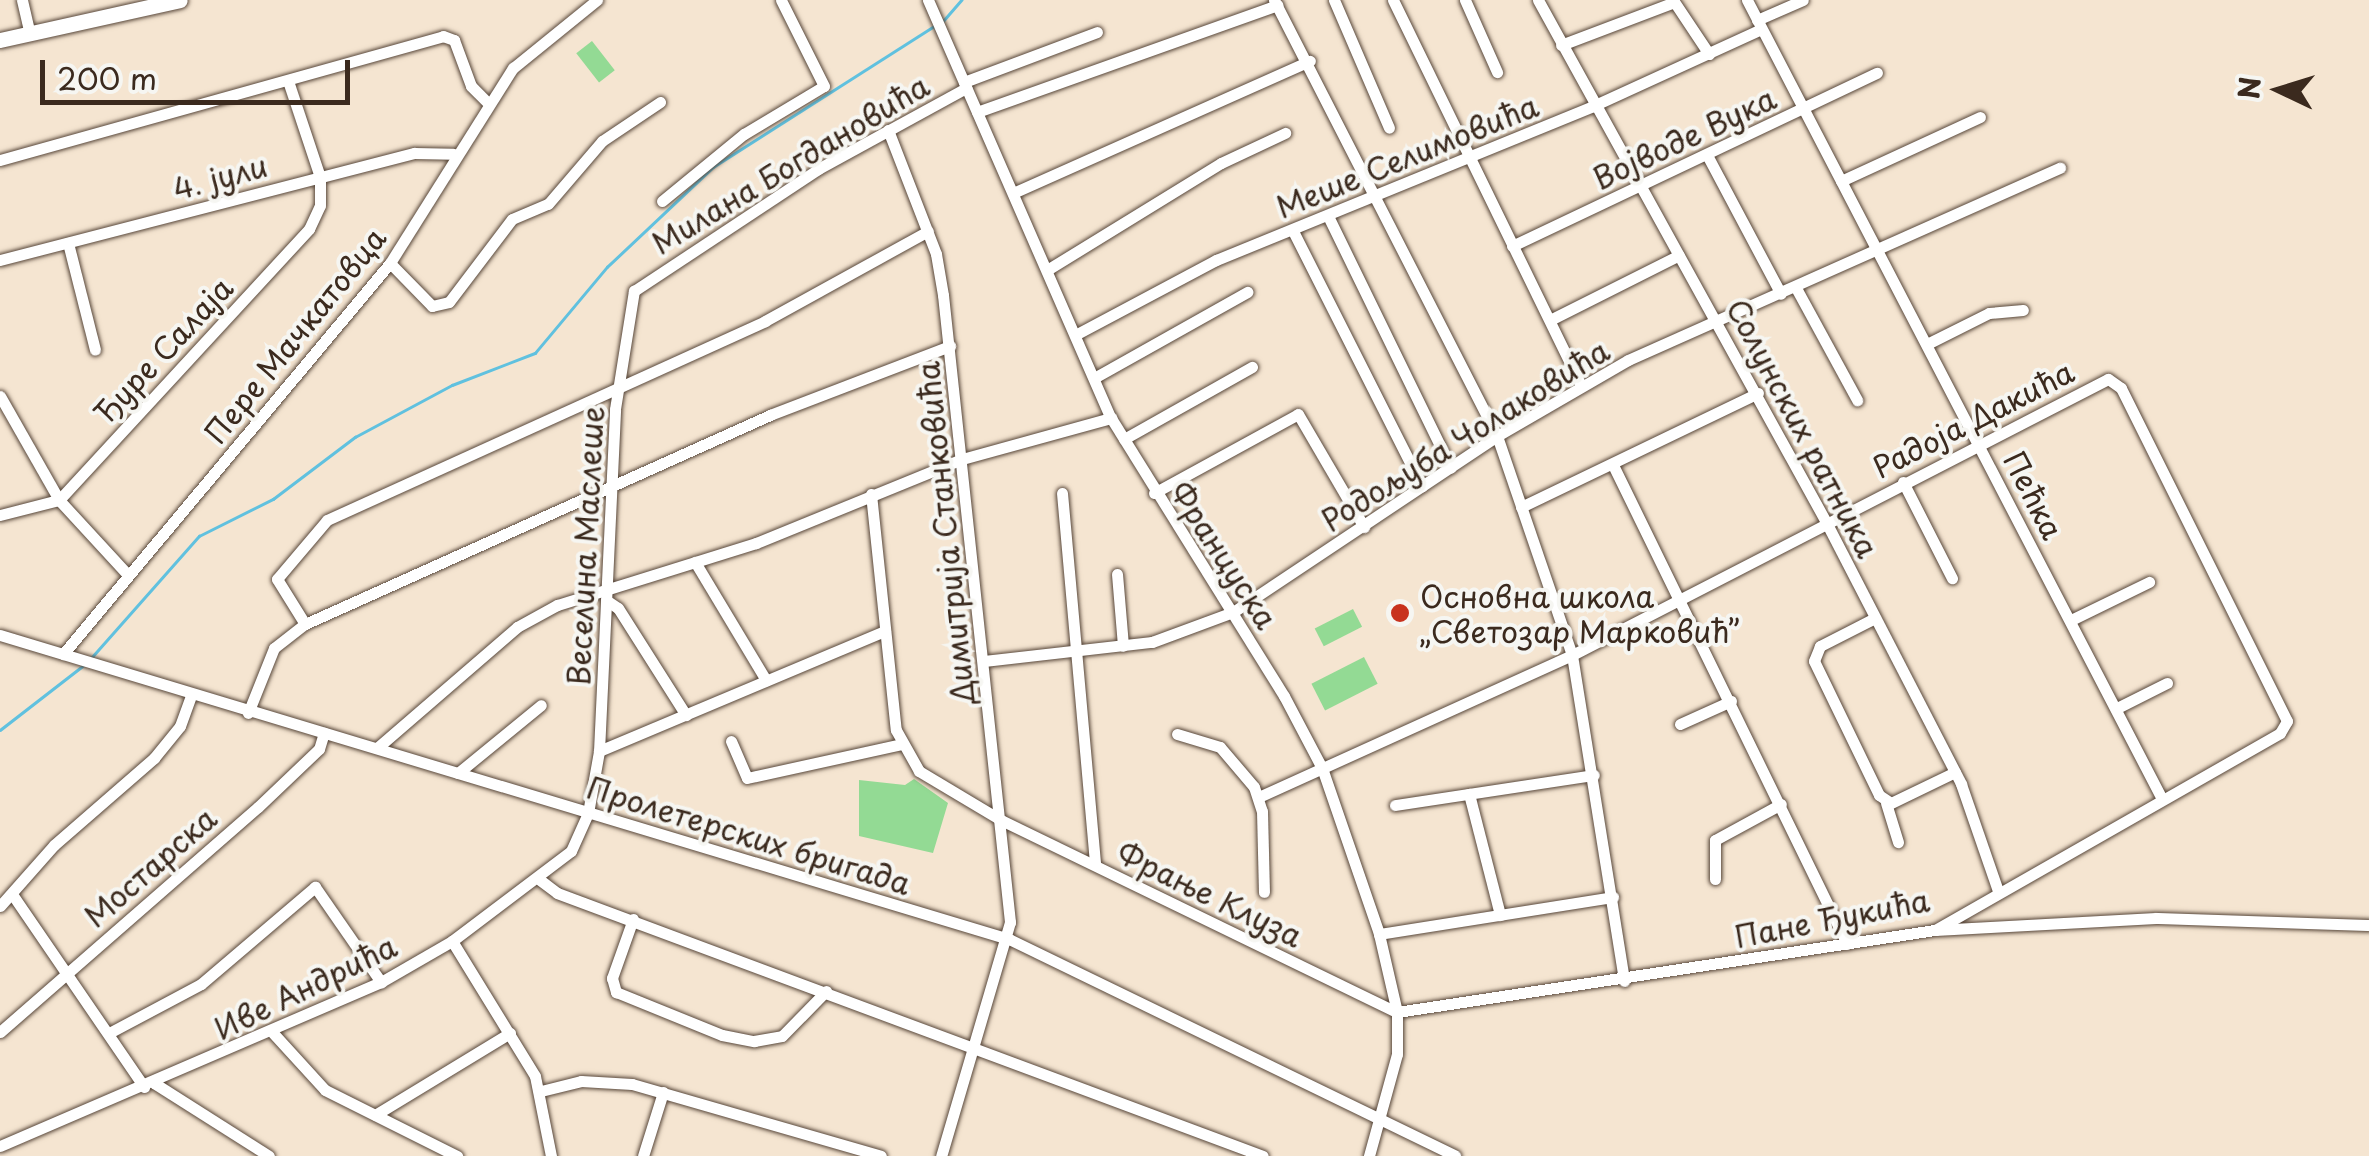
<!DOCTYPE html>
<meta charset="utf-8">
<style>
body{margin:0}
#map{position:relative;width:2369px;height:1156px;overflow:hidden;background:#f5e5d1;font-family:"Playpen Sans",sans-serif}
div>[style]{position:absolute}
.green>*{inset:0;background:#93da94;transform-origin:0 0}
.stream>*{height:2.5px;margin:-1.25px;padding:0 1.25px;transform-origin:1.25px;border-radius:1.25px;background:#60c1df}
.roads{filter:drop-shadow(0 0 2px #574639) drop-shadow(0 0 2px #574639)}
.minor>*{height:11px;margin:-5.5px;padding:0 5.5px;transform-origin:5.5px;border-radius:5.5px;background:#fff}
.major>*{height:15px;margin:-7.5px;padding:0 7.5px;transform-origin:7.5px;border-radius:7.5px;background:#fff}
.dots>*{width:28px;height:28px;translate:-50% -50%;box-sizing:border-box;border:5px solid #f6f6f2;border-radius:50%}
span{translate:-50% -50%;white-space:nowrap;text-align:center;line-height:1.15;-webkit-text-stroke:8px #f6f6f2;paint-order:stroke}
.street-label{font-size:30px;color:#3b2a1e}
.poi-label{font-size:30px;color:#3b2a1e}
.left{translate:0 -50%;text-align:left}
.north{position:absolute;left:2229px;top:40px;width:100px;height:100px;-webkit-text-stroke:8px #f6f6f2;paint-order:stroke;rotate:274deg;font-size:28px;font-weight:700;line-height:40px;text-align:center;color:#3b2a1e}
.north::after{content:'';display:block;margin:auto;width:35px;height:45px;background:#3b2a1e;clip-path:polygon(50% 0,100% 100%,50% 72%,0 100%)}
.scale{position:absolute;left:40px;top:60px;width:310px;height:45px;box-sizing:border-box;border:5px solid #3b2a1e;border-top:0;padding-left:12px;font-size:30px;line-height:35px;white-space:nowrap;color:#3b2a1e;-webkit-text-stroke:8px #f6f6f2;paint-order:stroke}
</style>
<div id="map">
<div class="green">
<div style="left:592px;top:41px;width:37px;height:20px;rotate:52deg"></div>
<div style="left:1353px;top:609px;width:20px;height:43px;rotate:63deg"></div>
<div style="left:1364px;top:657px;width:30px;height:59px;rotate:63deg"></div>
<div style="clip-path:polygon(914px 779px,948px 803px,933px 853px,859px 836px,859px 780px,905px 785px)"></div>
</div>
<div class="stream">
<div style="left:943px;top:21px;width:28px;rotate:-49deg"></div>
<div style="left:91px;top:658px;width:163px;rotate:-48.5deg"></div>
<div style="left:199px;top:536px;width:83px;rotate:-26.6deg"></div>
<div style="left:273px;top:499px;width:103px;rotate:-37.1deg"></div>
<div style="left:355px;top:437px;width:110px;rotate:-28.2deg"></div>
<div style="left:452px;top:385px;width:89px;rotate:-21.1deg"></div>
<div style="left:535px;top:353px;width:112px;rotate:-50.1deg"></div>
<div style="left:607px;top:267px;width:146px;rotate:-43.3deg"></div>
<div style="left:713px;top:167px;width:264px;rotate:-32.5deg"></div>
<div style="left:0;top:730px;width:108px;rotate:-37.8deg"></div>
</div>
<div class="roads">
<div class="minor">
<div style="left:22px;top:0;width:35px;rotate:77deg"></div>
<div style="left:928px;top:0;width:456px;rotate:66.4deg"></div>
<div style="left:1111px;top:418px;width:327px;rotate:58.1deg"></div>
<div style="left:1284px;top:696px;width:81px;rotate:62.2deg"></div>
<div style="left:1322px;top:768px;width:176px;rotate:71deg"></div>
<div style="left:1379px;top:934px;width:80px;rotate:77deg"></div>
<div style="left:1397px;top:1012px;width:42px;rotate:90deg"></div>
<div style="left:1397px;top:1054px;width:106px;rotate:105.4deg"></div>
<div style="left:1274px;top:0;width:490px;rotate:62.9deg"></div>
<div style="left:1497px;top:436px;width:231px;rotate:71.1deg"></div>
<div style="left:1572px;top:655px;width:330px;rotate:80.9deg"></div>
<div style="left:1334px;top:0;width:139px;rotate:66.7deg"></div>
<div style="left:1393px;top:0;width:429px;rotate:64deg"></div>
<div style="left:1465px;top:0;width:79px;rotate:66deg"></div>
<div style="left:1538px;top:0;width:596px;rotate:61.11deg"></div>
<div style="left:1826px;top:522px;width:295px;rotate:62.7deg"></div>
<div style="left:1961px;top:784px;width:113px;rotate:70.9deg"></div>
<div style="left:1673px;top:0;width:65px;rotate:56.3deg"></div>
<div style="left:1747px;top:0;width:900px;rotate:62.55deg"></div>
<div style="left:1757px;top:20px;width:50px;rotate:-23.5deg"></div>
<div style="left:1561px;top:45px;width:121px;rotate:-20.8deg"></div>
<div style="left:964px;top:82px;width:142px;rotate:-20.6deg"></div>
<div style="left:977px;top:112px;width:319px;rotate:-19.6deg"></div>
<div style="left:888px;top:130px;width:133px;rotate:68.8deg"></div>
<div style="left:936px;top:254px;width:42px;rotate:80.3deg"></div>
<div style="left:943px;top:295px;width:631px;rotate:83.9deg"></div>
<div style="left:1010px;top:922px;width:244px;rotate:106.4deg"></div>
<div style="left:1707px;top:155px;width:157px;rotate:62deg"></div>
<div style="left:0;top:160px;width:460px;rotate:-15.6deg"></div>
<div style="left:443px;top:36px;width:12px;rotate:20deg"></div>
<div style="left:454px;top:40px;width:49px;rotate:69.7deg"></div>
<div style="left:471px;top:86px;width:21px;rotate:45deg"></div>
<div style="left:1841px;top:181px;width:153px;rotate:-24.7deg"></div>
<div style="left:1013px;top:193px;width:325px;rotate:-24deg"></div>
<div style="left:662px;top:201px;width:106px;rotate:-39.3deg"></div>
<div style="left:744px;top:134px;width:93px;rotate:-31deg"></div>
<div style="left:824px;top:86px;width:96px;rotate:-116.6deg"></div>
<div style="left:1328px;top:216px;width:280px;rotate:64deg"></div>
<div style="left:1293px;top:231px;width:286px;rotate:63.2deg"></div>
<div style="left:68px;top:243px;width:110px;rotate:75.8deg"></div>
<div style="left:1512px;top:246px;width:404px;rotate:-25.4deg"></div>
<div style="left:0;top:260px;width:428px;rotate:-14.5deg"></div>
<div style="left:414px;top:153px;width:39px;rotate:1deg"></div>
<div style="left:390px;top:263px;width:60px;rotate:45.7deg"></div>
<div style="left:432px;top:306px;width:17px;rotate:-13deg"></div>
<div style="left:449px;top:302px;width:104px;rotate:-52.8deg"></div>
<div style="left:512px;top:219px;width:39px;rotate:-23deg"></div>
<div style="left:548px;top:204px;width:83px;rotate:-49.4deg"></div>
<div style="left:602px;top:141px;width:70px;rotate:-33.9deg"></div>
<div style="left:1047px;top:270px;width:204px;rotate:-31.6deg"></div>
<div style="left:1221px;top:163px;width:71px;rotate:-25.1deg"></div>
<div style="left:1796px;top:288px;width:128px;rotate:61.4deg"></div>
<div style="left:1550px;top:320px;width:144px;rotate:-26.7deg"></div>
<div style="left:1075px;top:335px;width:160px;rotate:-28deg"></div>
<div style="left:1216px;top:260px;width:407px;rotate:-22.2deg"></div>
<div style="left:1593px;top:106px;width:185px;rotate:-24.6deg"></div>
<div style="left:1927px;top:344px;width:69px;rotate:-26.6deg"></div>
<div style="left:1989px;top:313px;width:34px;rotate:-5deg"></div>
<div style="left:1094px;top:378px;width:176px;rotate:-29.3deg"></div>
<div style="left:0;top:396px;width:120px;rotate:60.4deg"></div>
<div style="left:59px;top:500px;width:102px;rotate:47.4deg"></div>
<div style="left:1124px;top:439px;width:147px;rotate:-29.4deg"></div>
<div style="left:1613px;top:465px;width:533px;rotate:63.96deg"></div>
<div style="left:1903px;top:482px;width:108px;rotate:63deg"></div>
<div style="left:1062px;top:493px;width:373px;rotate:84.9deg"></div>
<div style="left:1154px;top:493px;width:164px;rotate:-28.7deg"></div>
<div style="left:1298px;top:414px;width:131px;rotate:59.7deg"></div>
<div style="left:871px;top:494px;width:237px;rotate:84deg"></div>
<div style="left:896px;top:730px;width:47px;rotate:60.7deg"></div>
<div style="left:919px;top:771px;width:96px;rotate:30.9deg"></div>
<div style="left:1001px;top:820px;width:440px;rotate:25.9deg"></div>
<div style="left:1397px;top:1012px;width:544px;rotate:-8.67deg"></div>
<div style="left:1935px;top:930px;width:397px;rotate:-29.7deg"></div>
<div style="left:2280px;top:733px;width:14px;rotate:-60deg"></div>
<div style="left:2287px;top:721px;width:372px;rotate:-116.5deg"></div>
<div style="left:2121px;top:388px;width:16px;rotate:-145deg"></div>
<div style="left:2108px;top:379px;width:603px;rotate:152.75deg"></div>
<div style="left:1572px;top:655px;width:344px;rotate:155.6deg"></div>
<div style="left:1521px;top:507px;width:263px;rotate:-25.7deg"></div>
<div style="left:0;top:515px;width:61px;rotate:-14.3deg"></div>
<div style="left:59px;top:500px;width:369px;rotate:-47.3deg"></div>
<div style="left:309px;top:229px;width:26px;rotate:-65deg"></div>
<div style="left:320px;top:205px;width:28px;rotate:-90deg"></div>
<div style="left:320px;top:177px;width:101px;rotate:-108.4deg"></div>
<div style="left:695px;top:562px;width:138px;rotate:59deg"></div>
<div style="left:1117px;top:574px;width:72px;rotate:85.2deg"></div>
<div style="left:606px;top:600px;width:14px;rotate:34deg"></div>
<div style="left:618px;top:608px;width:127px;rotate:57.6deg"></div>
<div style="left:1875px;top:618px;width:62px;rotate:153deg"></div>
<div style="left:1820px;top:646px;width:16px;rotate:112deg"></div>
<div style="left:1814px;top:661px;width:149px;rotate:64.1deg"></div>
<div style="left:1879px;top:795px;width:14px;rotate:34deg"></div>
<div style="left:1891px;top:803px;width:71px;rotate:-25.8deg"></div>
<div style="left:2071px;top:620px;width:87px;rotate:-26deg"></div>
<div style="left:305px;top:624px;width:53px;rotate:-121.9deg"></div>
<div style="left:277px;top:579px;width:77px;rotate:-49.7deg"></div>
<div style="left:327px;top:520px;width:481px;rotate:-24.4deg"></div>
<div style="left:765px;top:321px;width:186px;rotate:-28.9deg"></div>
<div style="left:0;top:635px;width:1054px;rotate:16.77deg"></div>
<div style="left:1009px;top:939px;width:496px;rotate:25.9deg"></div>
<div style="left:63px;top:654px;width:510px;rotate:-50.09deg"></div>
<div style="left:390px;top:263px;width:231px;rotate:-57.8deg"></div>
<div style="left:513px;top:68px;width:108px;rotate:-39deg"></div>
<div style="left:984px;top:661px;width:169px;rotate:-6.5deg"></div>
<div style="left:1152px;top:642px;width:86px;rotate:-20.3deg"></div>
<div style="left:1233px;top:612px;width:317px;rotate:-33.7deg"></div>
<div style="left:1497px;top:436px;width:151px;rotate:-30.1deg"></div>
<div style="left:1628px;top:360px;width:473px;rotate:-24deg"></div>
<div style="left:2117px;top:708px;width:56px;rotate:-26.6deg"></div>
<div style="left:248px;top:713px;width:70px;rotate:-68.2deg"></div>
<div style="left:274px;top:648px;width:39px;rotate:-38deg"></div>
<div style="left:305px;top:624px;width:510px;rotate:-24.2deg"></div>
<div style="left:770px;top:415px;width:193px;rotate:-21deg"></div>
<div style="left:1680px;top:724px;width:56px;rotate:-24.3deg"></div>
<div style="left:1177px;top:734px;width:45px;rotate:16.8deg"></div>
<div style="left:1220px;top:747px;width:52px;rotate:49.6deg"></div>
<div style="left:1254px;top:787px;width:25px;rotate:72deg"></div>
<div style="left:1262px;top:811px;width:81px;rotate:88.6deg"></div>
<div style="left:731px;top:741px;width:40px;rotate:66.6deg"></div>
<div style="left:747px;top:778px;width:158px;rotate:-12.4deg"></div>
<div style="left:377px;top:748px;width:185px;rotate:-40.8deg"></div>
<div style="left:517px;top:627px;width:46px;rotate:-28.8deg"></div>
<div style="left:557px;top:605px;width:208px;rotate:-17.3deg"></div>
<div style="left:756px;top:543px;width:222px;rotate:-22.2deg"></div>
<div style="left:962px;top:459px;width:155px;rotate:-15.4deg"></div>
<div style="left:599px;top:751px;width:310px;rotate:-22.8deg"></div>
<div style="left:458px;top:773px;width:107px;rotate:-39.3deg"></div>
<div style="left:1469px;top:794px;width:125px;rotate:75.6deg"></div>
<div style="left:1886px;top:803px;width:41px;rotate:72.9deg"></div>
<div style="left:1395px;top:805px;width:201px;rotate:-8.6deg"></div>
<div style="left:1715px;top:879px;width:39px;rotate:-90deg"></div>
<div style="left:1715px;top:840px;width:75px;rotate:-28.6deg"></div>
<div style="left:540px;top:880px;width:21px;rotate:37deg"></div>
<div style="left:557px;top:893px;width:753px;rotate:20.43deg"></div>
<div style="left:12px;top:894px;width:234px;rotate:55.6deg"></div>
<div style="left:0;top:906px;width:81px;rotate:-48.5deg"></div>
<div style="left:54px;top:845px;width:133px;rotate:-41deg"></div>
<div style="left:154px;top:758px;width:41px;rotate:-50.9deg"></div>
<div style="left:180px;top:726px;width:33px;rotate:-70deg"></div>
<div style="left:633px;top:919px;width:63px;rotate:109.6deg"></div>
<div style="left:612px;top:978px;width:15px;rotate:74deg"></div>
<div style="left:616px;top:992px;width:114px;rotate:22.1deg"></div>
<div style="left:722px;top:1035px;width:33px;rotate:11deg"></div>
<div style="left:754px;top:1041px;width:28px;rotate:-10deg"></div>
<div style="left:782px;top:1036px;width:63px;rotate:-45.6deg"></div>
<div style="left:1935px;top:930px;width:221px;rotate:-3.1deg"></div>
<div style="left:2156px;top:918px;width:213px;rotate:1.9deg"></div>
<div style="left:1379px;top:934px;width:237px;rotate:-9deg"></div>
<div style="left:452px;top:941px;width:158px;rotate:58.4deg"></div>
<div style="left:535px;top:1076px;width:82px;rotate:78.7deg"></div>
<div style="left:0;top:1032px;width:342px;rotate:-41.1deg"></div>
<div style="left:258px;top:807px;width:84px;rotate:-43.6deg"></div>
<div style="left:319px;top:749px;width:17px;rotate:-73deg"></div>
<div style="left:109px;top:1033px;width:104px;rotate:-28deg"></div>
<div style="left:201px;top:984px;width:150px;rotate:-40.4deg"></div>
<div style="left:315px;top:887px;width:116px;rotate:55.2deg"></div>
<div style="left:273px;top:1033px;width:77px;rotate:47.6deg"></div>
<div style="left:325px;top:1090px;width:148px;rotate:26.6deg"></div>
<div style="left:154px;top:1083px;width:136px;rotate:32.4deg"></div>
<div style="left:541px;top:1091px;width:41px;rotate:-14deg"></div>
<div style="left:581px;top:1081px;width:51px;rotate:3.4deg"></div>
<div style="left:632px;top:1084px;width:259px;rotate:16.1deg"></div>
<div style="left:375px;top:1115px;width:158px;rotate:-31.3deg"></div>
<div style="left:0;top:1146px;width:415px;rotate:-23.3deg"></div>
<div style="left:381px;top:982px;width:82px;rotate:-30deg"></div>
<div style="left:452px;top:941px;width:149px;rotate:-37.1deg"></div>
<div style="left:571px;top:851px;width:42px;rotate:-65.9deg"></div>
<div style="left:588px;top:813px;width:63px;rotate:-79.9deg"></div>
<div style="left:599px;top:751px;width:342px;rotate:-87.3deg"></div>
<div style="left:615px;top:409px;width:120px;rotate:-80.9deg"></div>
<div style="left:634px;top:291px;width:221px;rotate:-33.5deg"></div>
<div style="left:818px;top:169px;width:169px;rotate:-28.7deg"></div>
<div style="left:643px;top:1156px;width:67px;rotate:-72.6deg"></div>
</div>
<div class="major">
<div style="left:0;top:40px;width:184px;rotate:-12.5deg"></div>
</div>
</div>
<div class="dots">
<div style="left:1400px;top:613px;background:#c8321e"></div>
</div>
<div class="street-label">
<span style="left:1684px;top:138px;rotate:-25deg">Војводе Вука</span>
<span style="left:1407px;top:156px;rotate:-22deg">Меше Селимовића</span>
<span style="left:790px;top:164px;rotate:-31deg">Милана Богдановића</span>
<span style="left:220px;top:177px;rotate:-15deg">4. јули</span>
<span style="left:295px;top:335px;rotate:-51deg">Пере Мачкатовца</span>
<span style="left:163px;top:350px;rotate:-47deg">Ђуре Салаја</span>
<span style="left:1973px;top:419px;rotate:-27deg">Радоја Дакића</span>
<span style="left:1803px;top:428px;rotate:62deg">Солунских ратника</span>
<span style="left:1465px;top:435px;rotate:-32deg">Родољуба Чолаковића</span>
<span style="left:2034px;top:495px;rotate:63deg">Пећка</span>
<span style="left:945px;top:533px;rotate:-96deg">Димитрија Станковића</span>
<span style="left:585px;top:546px;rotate:-87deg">Веселина Маслеше</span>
<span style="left:1224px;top:555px;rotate:57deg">Француска</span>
<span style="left:749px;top:835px;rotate:17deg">Пролетерских бригада</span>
<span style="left:150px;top:867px;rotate:-41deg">Мостарска</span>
<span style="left:1210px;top:894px;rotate:26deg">Фрање Клуза</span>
<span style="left:1832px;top:918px;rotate:-11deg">Пане Ђукића</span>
<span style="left:305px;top:987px;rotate:-26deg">Иве Андрића</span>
</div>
<div class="poi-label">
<span class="left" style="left:1420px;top:613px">Основна школа<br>„Светозар Марковић”</span>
</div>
<div class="north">N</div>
<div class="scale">200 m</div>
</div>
